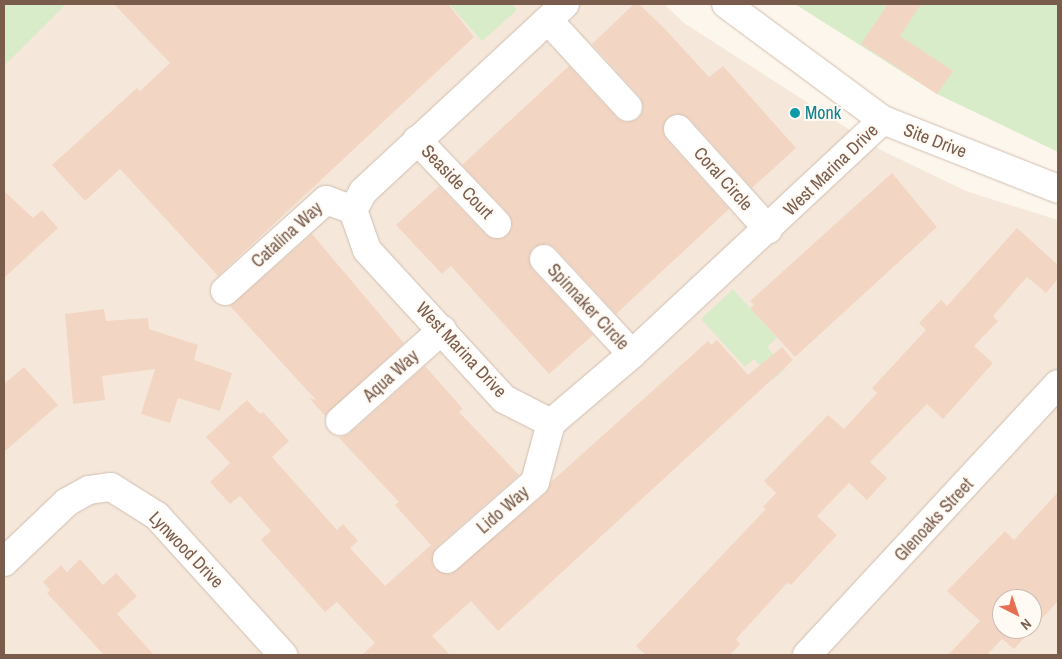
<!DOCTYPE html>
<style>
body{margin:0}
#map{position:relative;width:1062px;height:659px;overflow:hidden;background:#fdf6ec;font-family:"Archivo Narrow",sans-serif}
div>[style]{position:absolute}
.residential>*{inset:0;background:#f5e8da}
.green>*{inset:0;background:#d8ecc9}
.building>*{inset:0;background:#f3d5c3}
.roads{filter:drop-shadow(0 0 1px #d1beb0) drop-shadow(0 0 1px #d1beb0)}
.minor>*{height:28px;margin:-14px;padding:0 14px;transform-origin:14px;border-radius:14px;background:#fff}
.dots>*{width:14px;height:14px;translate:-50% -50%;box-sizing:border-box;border:2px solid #fffaf3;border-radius:50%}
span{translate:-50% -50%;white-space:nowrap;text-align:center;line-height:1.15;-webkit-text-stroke:4px #fffaf3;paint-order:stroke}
.culture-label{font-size:18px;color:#0d838f}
.left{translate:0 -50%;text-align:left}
.street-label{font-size:18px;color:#7a5c4d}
.frame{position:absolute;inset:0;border:5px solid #7a5c4d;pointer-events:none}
.north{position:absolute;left:992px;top:589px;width:50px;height:50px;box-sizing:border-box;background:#fffaf3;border:1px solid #cabbb1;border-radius:50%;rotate:139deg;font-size:14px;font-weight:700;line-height:20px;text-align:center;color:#7a5c4d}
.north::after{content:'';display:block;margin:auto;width:18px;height:22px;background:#e76f51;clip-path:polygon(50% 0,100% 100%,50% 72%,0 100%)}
</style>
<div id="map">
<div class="residential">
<div style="clip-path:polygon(evenodd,4px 4px,664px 4px,684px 23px,881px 150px,966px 191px,1058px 220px,1058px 655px,4px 655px,4px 4px,1002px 599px,1032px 599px,1032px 629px,1002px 629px,1002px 599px)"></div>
</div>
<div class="green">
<div style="clip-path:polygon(4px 4px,66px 4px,4px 66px)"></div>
<div style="clip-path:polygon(449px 4px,512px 4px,517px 10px,482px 41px)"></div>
<div style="clip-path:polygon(795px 4px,1058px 4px,1058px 152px,937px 94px)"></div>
<div style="clip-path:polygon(733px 289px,777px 338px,767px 347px,786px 368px,773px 380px,754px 359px,745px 367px,701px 319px)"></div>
</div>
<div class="building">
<div style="clip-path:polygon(114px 4px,448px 4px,474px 37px,218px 276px,120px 169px,85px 201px,52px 165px,137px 88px,140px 91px,170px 63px)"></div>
<div style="clip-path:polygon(634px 4px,639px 4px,665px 29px,709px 77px,723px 66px,796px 148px,752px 188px,689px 118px,675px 114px,667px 118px,663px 132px,666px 139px,729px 209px,616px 314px,555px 248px,548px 244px,534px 247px,529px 255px,532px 269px,593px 335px,549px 374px,451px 266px,442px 274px,396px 225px,439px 186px,486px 235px,500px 239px,507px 236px,512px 228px,509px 214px,462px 165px,569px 66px,617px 118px,624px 122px,638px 119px,643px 111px,640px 97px,592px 44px)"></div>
<div style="clip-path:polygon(888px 4px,921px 4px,900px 36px,953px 71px,937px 94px,861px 44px)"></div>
<div style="clip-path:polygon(892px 173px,937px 227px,795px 357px,750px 308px,754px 305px,750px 301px)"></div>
<div style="clip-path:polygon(4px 191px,33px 218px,42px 210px,58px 228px,4px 278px)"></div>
<div style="clip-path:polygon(1017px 228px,1058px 265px,1058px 279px,1046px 293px,1027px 277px,993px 316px,998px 321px,974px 346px,993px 363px,943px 419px,927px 404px,870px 462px,887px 478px,867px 500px,849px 483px,817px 516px,837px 535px,791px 585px,787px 583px,736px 639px,740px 644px,730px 655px,646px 655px,636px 646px,766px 509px,763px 507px,776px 493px,764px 481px,828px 415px,844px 429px,877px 393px,872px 388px,926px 330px,919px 323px,941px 300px,947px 306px)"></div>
<div style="clip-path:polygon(312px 234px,404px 343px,325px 416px,309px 398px,316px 400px,230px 306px)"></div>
<div style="clip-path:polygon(104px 309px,106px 321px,148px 318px,149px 329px,198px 345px,194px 360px,232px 373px,220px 411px,178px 398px,170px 423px,141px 414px,155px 369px,102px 376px,105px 400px,73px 404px,65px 314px)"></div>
<div style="clip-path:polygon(717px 340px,748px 375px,782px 347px,793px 360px,498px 631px,471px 601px,432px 636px,450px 655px,362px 655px,375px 643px,337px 602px,325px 612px,261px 540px,271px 531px,240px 496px,230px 504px,210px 482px,230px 463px,206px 437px,247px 400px,260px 414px,263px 412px,289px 441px,272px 457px,337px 530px,343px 524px,358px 541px,350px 548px,385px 586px,431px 545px,395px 505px,399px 502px,339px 438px,350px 433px,425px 366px,463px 409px,459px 412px,519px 475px,436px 548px,432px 562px,435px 569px,450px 574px,545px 494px,551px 482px,708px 341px,711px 345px)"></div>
<div style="clip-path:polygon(24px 367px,58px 405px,4px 452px,4px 384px)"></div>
<div style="clip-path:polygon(evenodd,1058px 492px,1058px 601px,1014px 649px,1002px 639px,987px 655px,948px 655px,980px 621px,947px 591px,1005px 531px,1014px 540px,1058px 492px,1002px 599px,1032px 599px,1032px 629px,1002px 629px,1002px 599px)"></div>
<div style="clip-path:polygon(80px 559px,103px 585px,116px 573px,137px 596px,117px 614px,154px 655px,104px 655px,47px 593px,50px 590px,43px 582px,61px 565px,67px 572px)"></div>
</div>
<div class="roads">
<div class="minor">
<div style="left:565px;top:4px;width:276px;rotate:137.1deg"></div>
<div style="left:363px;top:192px;width:21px;rotate:119deg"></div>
<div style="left:353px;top:210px;width:42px;rotate:70.7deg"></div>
<div style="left:367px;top:250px;width:202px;rotate:47.4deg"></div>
<div style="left:504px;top:399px;width:53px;rotate:27.1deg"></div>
<div style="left:551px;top:423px;width:106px;rotate:-40.4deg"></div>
<div style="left:632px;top:354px;width:343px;rotate:-43deg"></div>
<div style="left:726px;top:4px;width:195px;rotate:36.5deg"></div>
<div style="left:883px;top:120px;width:188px;rotate:21.5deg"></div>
<div style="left:548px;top:20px;width:118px;rotate:47.4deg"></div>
<div style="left:678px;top:129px;width:135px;rotate:48deg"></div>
<div style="left:417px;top:140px;width:116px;rotate:46.4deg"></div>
<div style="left:544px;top:259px;width:129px;rotate:47.2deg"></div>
<div style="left:225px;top:291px;width:136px;rotate:-42deg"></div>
<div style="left:326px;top:200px;width:29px;rotate:20deg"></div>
<div style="left:340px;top:421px;width:137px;rotate:-41.7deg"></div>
<div style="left:447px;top:559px;width:117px;rotate:-41.2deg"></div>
<div style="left:535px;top:482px;width:61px;rotate:-74.8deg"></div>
<div style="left:4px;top:562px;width:87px;rotate:-43.6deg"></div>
<div style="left:67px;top:502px;width:25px;rotate:-29deg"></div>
<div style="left:89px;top:490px;width:22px;rotate:-8deg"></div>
<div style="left:111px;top:487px;width:54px;rotate:32.2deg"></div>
<div style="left:157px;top:516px;width:188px;rotate:47.8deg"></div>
<div style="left:807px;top:655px;width:369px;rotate:-47.2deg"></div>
</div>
</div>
<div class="dots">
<div style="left:795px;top:113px;background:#0f9aa8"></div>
</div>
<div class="culture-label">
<span class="left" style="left:805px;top:113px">Monk</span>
</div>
<div class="street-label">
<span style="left:935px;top:141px;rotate:21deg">Site Drive</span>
<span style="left:831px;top:170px;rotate:-44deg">West Marina Drive</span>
<span style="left:723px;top:179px;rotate:48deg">Coral Circle</span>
<span style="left:457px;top:182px;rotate:46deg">Seaside Court</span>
<span style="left:287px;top:235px;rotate:-42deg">Catalina Way</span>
<span style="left:588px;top:307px;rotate:47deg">Spinnaker Circle</span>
<span style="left:461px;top:350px;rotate:47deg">West Marina Drive</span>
<span style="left:391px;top:376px;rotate:-42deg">Aqua Way</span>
<span style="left:503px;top:510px;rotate:-41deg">Lido Way</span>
<span style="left:934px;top:520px;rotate:-47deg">Glenoaks Street</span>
<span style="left:186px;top:550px;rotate:46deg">Lynwood Drive</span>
</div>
<div class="frame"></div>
<div class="north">N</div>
</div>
